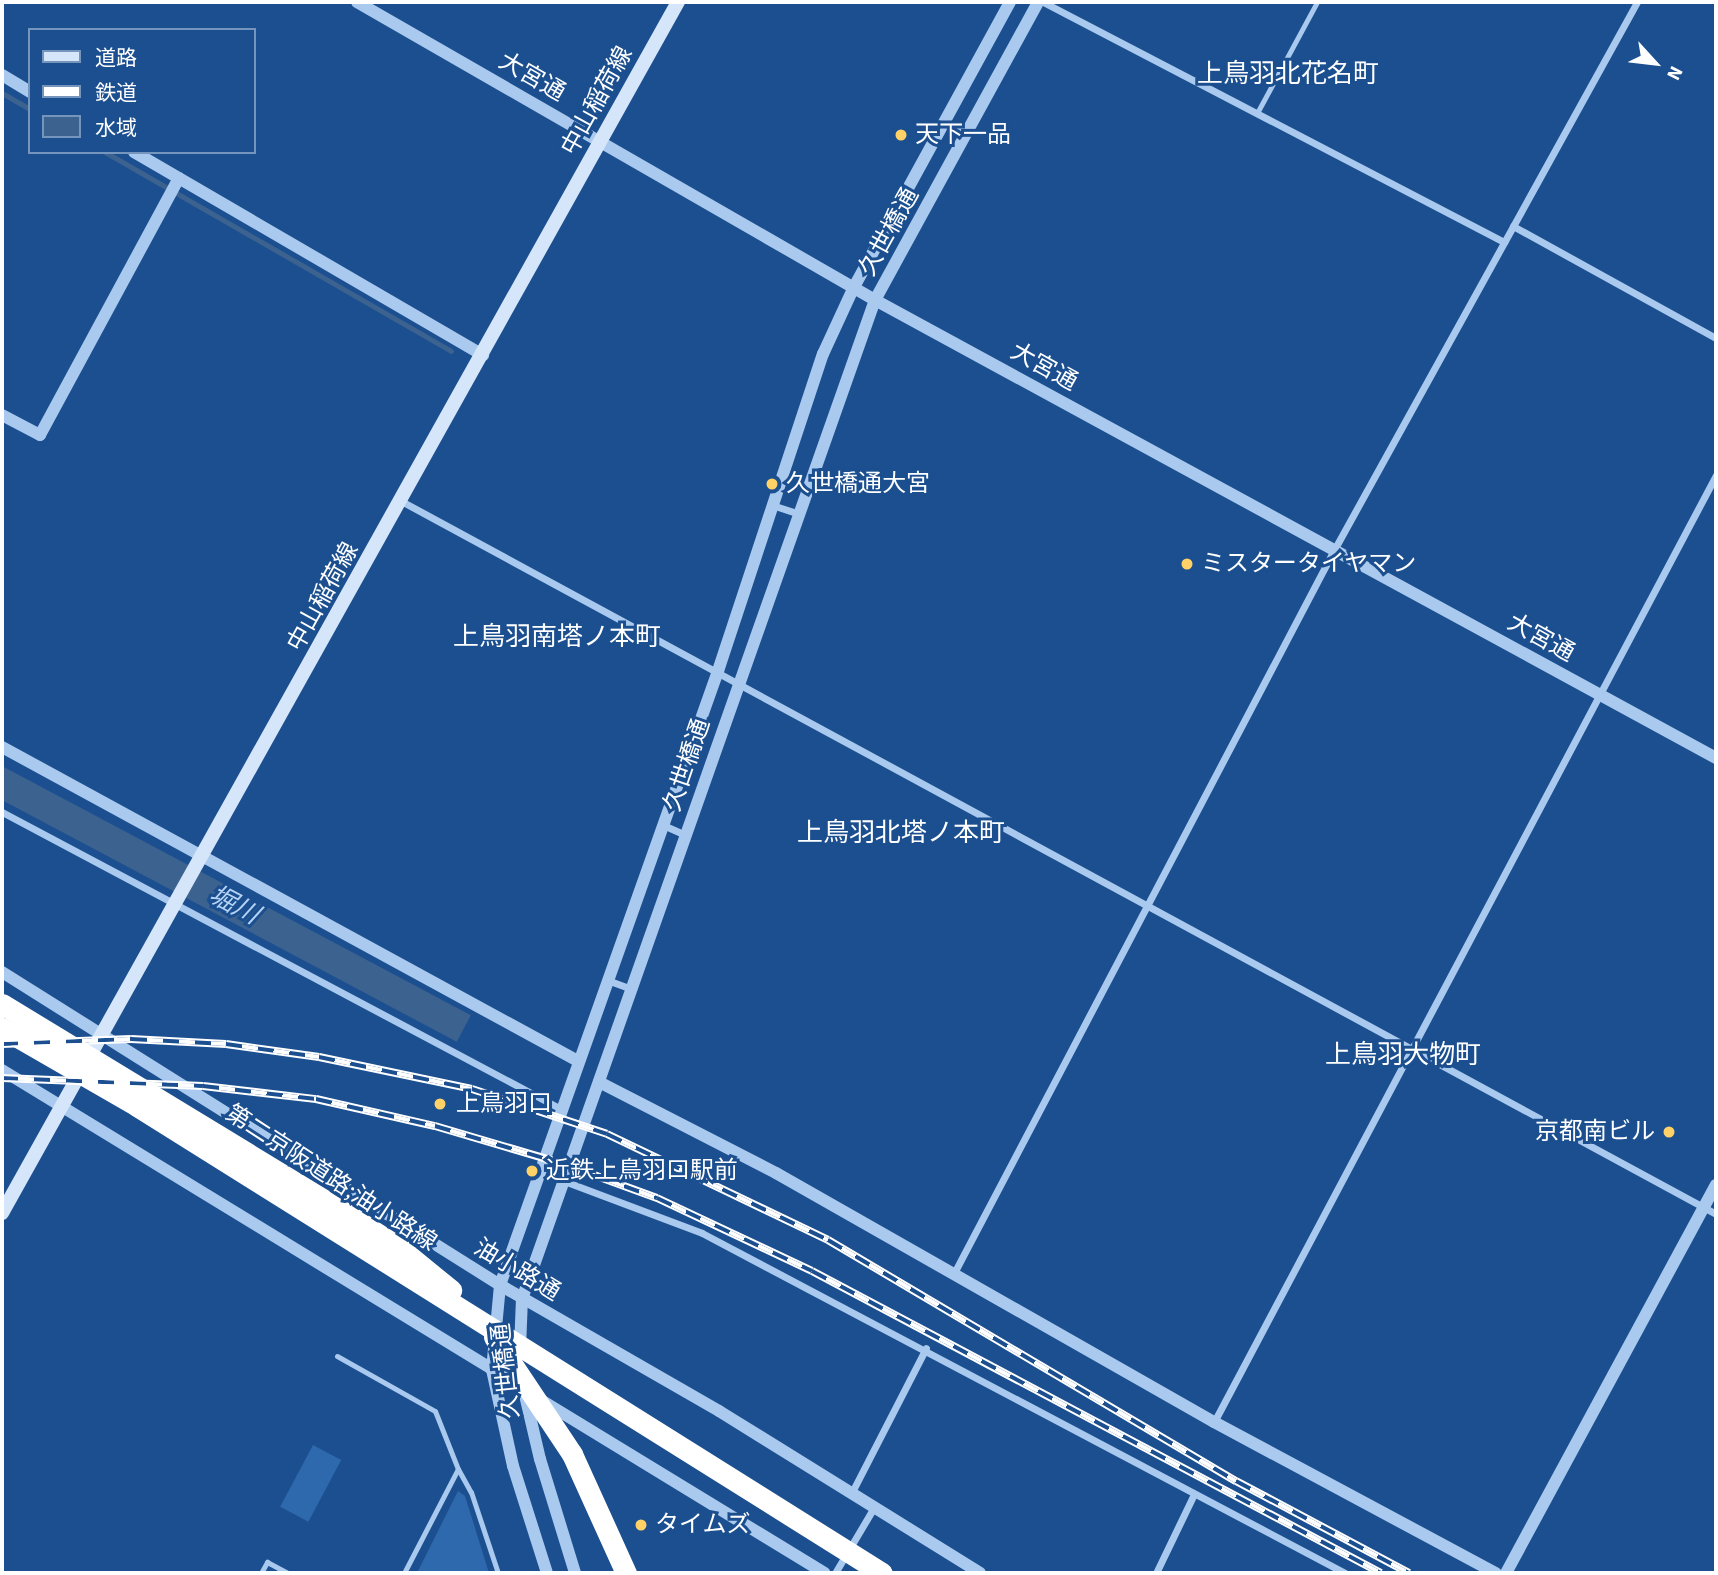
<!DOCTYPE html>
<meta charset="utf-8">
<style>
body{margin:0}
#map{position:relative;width:1718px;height:1575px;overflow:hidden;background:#1b4f8f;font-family:"Source Sans 3","Noto Sans JP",sans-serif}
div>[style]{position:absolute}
.green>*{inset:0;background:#2e69ad;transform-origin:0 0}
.water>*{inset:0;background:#3c6290;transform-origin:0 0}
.stream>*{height:5px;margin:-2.5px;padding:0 2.5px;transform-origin:2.5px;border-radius:2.5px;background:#3c6290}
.service>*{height:5px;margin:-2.5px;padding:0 2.5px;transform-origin:2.5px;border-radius:2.5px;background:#a9c9ee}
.minor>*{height:7px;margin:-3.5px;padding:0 3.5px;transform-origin:3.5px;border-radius:3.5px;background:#a9c9ee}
.tertiary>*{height:12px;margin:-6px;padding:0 6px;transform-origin:6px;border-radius:6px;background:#a9c9ee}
.secondary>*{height:14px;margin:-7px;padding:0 7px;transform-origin:7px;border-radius:7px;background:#d6e6fa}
.motorway>*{height:21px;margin:-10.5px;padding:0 10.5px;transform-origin:10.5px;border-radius:10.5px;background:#fff}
.rail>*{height:8px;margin-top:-4px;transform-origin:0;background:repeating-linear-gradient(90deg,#1b4f8f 0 16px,#fff 0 32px);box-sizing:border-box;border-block:2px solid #fff}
.dots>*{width:19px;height:19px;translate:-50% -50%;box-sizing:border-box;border:4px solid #1b4f8f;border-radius:50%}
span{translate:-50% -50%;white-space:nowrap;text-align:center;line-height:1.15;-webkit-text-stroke:6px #1b4f8f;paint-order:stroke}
.street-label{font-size:24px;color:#fff}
.poi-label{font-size:24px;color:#fff}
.left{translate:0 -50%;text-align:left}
.right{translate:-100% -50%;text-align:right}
.neighbourhood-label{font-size:26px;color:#fff}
.water-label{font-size:26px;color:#b5d3f5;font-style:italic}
.frame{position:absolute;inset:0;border:4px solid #fff;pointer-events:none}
.legend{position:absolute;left:28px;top:28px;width:228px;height:126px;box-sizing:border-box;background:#1b4f8f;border:2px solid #7695bc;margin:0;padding:9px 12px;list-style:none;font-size:21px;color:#fff}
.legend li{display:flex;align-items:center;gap:14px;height:35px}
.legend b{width:35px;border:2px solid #7695bc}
.north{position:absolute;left:1620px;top:28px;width:70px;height:70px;-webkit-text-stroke:5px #1b4f8f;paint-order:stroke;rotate:117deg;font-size:19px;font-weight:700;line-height:28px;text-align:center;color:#fff}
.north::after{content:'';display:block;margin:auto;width:24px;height:32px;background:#fff;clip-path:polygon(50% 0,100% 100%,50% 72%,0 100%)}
</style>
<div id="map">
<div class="green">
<div style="left:313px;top:1445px;width:32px;height:70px;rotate:28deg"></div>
<div style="clip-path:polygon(458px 1491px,465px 1496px,489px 1573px,417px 1573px)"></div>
</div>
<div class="water">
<div style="left:2px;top:766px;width:531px;height:30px;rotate:28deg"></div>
</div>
<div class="stream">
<div style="left:2px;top:93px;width:32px;rotate:30deg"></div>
<div style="left:105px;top:152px;width:399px;rotate:29.9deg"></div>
</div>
<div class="service">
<div style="left:1257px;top:113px;width:126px;rotate:-61.6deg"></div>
<div style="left:337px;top:1356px;width:112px;rotate:29.3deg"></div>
<div style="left:435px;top:1411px;width:62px;rotate:68.4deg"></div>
<div style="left:261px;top:1573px;width:13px;rotate:-61deg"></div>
<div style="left:267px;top:1562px;width:24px;rotate:28deg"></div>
<div style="left:404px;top:1573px;width:117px;rotate:-62.6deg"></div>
<div style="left:458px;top:1469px;width:26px;rotate:61deg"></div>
<div style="left:471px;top:1492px;width:85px;rotate:71.6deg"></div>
</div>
<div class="minor">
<div style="left:1043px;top:2px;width:520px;rotate:27.5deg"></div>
<div style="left:944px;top:122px;width:25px;rotate:29deg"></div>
<div style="left:1513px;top:226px;width:232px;rotate:28.9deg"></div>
<div style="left:403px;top:502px;width:1494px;rotate:28.47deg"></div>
<div style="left:775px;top:506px;width:23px;rotate:18deg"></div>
<div style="left:2px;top:812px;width:633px;rotate:27.98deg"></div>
<div style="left:663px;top:825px;width:24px;rotate:24deg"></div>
<div style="left:607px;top:980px;width:27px;rotate:20deg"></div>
<div style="left:564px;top:1181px;width:147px;rotate:20.6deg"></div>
<div style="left:702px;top:1233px;width:727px;rotate:27.87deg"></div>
<div style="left:953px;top:1275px;width:819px;rotate:-62.28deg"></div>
<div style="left:1334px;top:550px;width:626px;rotate:-61.06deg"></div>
<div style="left:1214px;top:1422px;width:1072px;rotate:-62.07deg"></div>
<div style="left:851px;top:1494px;width:164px;rotate:-62.8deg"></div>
<div style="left:835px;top:1573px;width:74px;rotate:-59.3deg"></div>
<div style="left:1156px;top:1573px;width:88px;rotate:-64.3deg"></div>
</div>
<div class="tertiary">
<div style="left:357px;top:2px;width:598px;rotate:29.91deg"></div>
<div style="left:875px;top:300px;width:958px;rotate:28.57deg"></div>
<div style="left:2px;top:75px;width:33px;rotate:31deg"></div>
<div style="left:134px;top:152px;width:404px;rotate:30.2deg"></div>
<div style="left:2px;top:415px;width:43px;rotate:27.8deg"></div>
<div style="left:40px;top:435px;width:292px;rotate:-61.6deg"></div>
<div style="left:2px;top:747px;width:656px;rotate:28.6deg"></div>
<div style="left:2px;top:972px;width:588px;rotate:32.15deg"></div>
<div style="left:500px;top:1285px;width:253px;rotate:29.9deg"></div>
<div style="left:719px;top:1411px;width:307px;rotate:31.8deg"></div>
<div style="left:2px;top:1070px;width:610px;rotate:31.4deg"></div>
<div style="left:599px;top:1082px;width:199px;rotate:27.2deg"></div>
<div style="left:776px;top:1173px;width:504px;rotate:29.62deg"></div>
<div style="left:1214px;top:1422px;width:320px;rotate:28.2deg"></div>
<div style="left:520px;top:1348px;width:49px;rotate:-87.7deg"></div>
<div style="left:522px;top:1299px;width:1060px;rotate:-70.54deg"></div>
<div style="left:875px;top:300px;width:340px;rotate:-61.3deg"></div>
<div style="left:524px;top:1391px;width:70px;rotate:76.8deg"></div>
<div style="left:540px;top:1459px;width:119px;rotate:72.9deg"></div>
<div style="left:541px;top:1400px;width:332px;rotate:31.4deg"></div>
<div style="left:547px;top:1573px;width:112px;rotate:-107.6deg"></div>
<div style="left:513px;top:1466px;width:98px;rotate:-102.3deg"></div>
<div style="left:492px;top:1370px;width:85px;rotate:-84.6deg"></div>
<div style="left:500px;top:1285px;width:652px;rotate:-70.45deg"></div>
<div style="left:718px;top:671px;width:334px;rotate:-71.7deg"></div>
<div style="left:823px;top:354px;width:74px;rotate:-65.2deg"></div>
<div style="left:854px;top:287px;width:325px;rotate:-61.3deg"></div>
<div style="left:1506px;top:1573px;width:441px;rotate:-61.6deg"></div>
</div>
<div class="secondary">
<div style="left:2px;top:1213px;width:1387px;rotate:-60.83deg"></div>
</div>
<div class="motorway">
<div style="left:2px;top:1004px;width:391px;rotate:31.3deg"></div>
<div style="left:336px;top:1207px;width:72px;rotate:32.6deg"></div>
<div style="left:397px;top:1246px;width:70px;rotate:39.2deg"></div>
<div style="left:2px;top:1028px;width:156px;rotate:30deg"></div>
<div style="left:137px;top:1106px;width:879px;rotate:32.08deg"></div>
<div style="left:494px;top:1337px;width:141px;rotate:56.3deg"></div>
<div style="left:572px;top:1454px;width:131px;rotate:65.6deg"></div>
</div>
<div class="rail">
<div style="left:2px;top:1044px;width:129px;rotate:-2.2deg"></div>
<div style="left:131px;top:1039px;width:95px;rotate:3deg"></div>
<div style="left:226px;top:1044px;width:94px;rotate:8deg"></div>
<div style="left:319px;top:1057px;width:156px;rotate:11.8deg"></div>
<div style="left:472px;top:1089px;width:142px;rotate:18.4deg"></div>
<div style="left:607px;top:1134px;width:245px;rotate:25.6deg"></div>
<div style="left:828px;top:1240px;width:474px;rotate:30.6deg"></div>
<div style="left:1236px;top:1481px;width:196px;rotate:28deg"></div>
<div style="left:2px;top:1078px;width:201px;rotate:2.3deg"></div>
<div style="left:203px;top:1086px;width:114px;rotate:6.6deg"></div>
<div style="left:316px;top:1099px;width:122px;rotate:12.8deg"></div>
<div style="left:435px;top:1126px;width:134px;rotate:16.4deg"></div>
<div style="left:564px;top:1164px;width:99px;rotate:20.1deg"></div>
<div style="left:657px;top:1198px;width:171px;rotate:25.2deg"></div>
<div style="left:812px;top:1271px;width:644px;rotate:27.96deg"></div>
</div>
<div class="dots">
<div style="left:901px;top:135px;background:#ffd166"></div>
<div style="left:772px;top:484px;background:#ffd166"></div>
<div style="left:1187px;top:564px;background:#ffd166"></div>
<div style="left:440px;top:1104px;background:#ffd166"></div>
<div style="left:1669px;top:1132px;background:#ffd166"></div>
<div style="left:532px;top:1171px;background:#ffd166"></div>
<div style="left:641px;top:1525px;background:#ffd166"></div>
</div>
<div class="street-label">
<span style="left:532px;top:77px;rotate:30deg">大宮通</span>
<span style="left:597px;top:101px;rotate:-61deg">中山稲荷線</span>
<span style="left:889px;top:232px;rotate:-61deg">久世橋通</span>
<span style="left:1044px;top:367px;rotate:29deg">大宮通</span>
<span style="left:323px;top:597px;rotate:-61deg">中山稲荷線</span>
<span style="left:1541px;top:638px;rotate:29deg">大宮通</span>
<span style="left:687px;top:765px;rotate:-71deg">久世橋通</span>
<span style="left:331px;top:1178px;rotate:33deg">第二京阪道路;油小路線</span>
<span style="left:517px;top:1270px;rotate:31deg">油小路通</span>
<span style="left:506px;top:1371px;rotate:-96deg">久世橋通</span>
</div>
<div class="poi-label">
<span class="left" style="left:915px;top:135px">天下一品</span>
<span class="left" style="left:786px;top:484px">久世橋通大宮</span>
<span class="left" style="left:1201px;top:564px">ミスタータイヤマン</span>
<span class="left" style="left:456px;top:1104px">上鳥羽口</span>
<span class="right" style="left:1655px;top:1132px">京都南ビル</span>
<span class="left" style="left:546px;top:1171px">近鉄上鳥羽口駅前</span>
<span class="left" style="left:655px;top:1525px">タイムズ</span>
</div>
<div class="neighbourhood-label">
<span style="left:1288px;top:74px">上鳥羽北花名町</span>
<span style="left:557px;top:637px">上鳥羽南塔ノ本町</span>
<span style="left:901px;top:833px">上鳥羽北塔ノ本町</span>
<span style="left:1403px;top:1055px">上鳥羽大物町</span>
</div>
<div class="water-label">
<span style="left:234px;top:905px;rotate:28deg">堀川</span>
</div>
<div class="frame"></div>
<ul class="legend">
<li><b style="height:9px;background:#d6e6fa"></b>道路</li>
<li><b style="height:9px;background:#fff"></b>鉄道</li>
<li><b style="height:19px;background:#3c6290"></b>水域</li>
</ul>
<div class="north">N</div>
</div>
